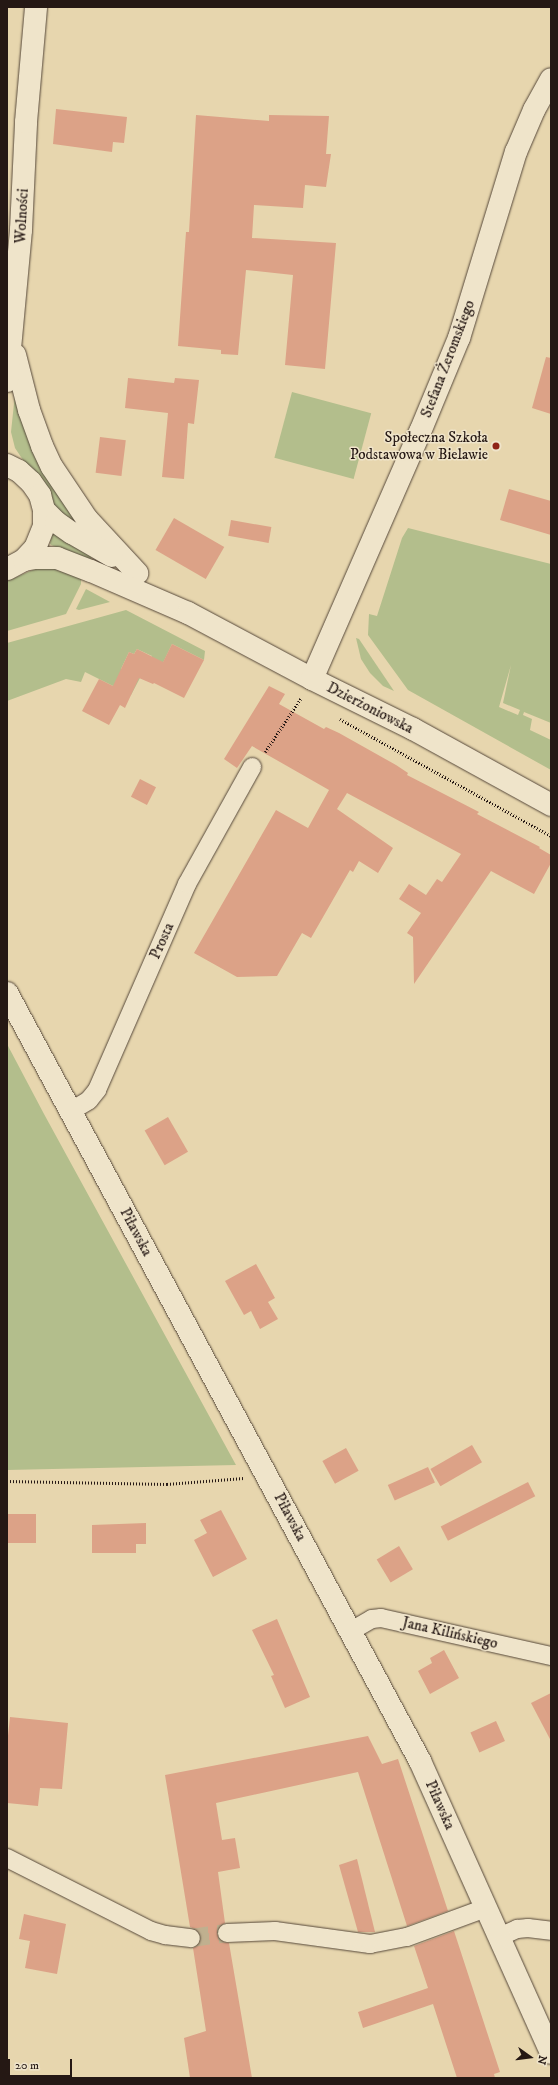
<!DOCTYPE html>
<meta charset="utf-8">
<style>
body{margin:0}
#map{position:relative;width:558px;height:2085px;overflow:hidden;background:#e7d6ae;font-family:"IM FELL DW Pica",serif}
div>[style]{position:absolute}
.green>*{inset:0;background:#b3be8c;transform-origin:0 0}
.building>*{inset:0;background:#dca287;transform-origin:0 0}
.street-tunnel>*{height:18px;margin-top:-9px;transform-origin:0;background:repeating-linear-gradient(90deg,#c0b08f 0 18px,transparent 0 27px)}
.path>*{height:2.5px;margin-top:-1.25px;transform-origin:0;background:repeating-linear-gradient(90deg,#251814 0 1px,transparent 0 3px)}
.roads{filter:drop-shadow(0 0 1px #56483a) drop-shadow(0 0 1px #56483a)}
.street>*{height:18px;margin:-9px;padding:0 9px;transform-origin:9px;border-radius:9px;background:#efe4ca}
.secondary>*{height:22px;margin:-11px;padding:0 11px;transform-origin:11px;border-radius:11px;background:#efe4ca}
.dots>*{width:11px;height:11px;translate:-50% -50%;box-sizing:border-box;border:2px solid #efe4ca;border-radius:50%}
span{translate:-50% -50%;white-space:nowrap;text-align:center;line-height:1.15;-webkit-text-stroke:3px #efe4ca;paint-order:stroke}
.street-label{font-size:15px;color:#251814}
.poi-label{font-size:15px;color:#251814}
.right{translate:-100% -50%;text-align:right}
.frame{position:absolute;inset:0;border:8px solid #251814;pointer-events:none}
.north{position:absolute;left:510px;top:2037px;width:40px;height:40px;-webkit-text-stroke:3px #efe4ca;paint-order:stroke;rotate:104deg;font-size:11px;font-weight:700;line-height:16px;text-align:center;color:#251814}
.north::after{content:'';display:block;margin:auto;width:14px;height:18px;background:#251814;clip-path:polygon(50% 0,100% 100%,50% 72%,0 100%)}
.scale{position:absolute;left:8px;top:2059px;width:64px;height:18px;box-sizing:border-box;border:2px solid #251814;border-top:0;padding-left:5px;font-size:12px;line-height:14px;white-space:nowrap;color:#251814;-webkit-text-stroke:3px #efe4ca;paint-order:stroke}
</style>
<div id="map">
<div class="green">
<div style="left:292px;top:392px;width:82px;height:68px;rotate:15deg"></div>
<div style="clip-path:polygon(15px 394px,82px 529px,55px 508px,44px 482px,23px 460px,15px 448px,11px 432px)"></div>
<div style="clip-path:polygon(evenodd,408px 528px,551px 564px,551px 723px,524px 712px,523px 715px,532px 719px,530px 730px,551px 740px,551px 770px,408px 690px,368px 635px,369px 614px,377px 616px,402px 538px,408px 528px,511px 665px,503px 703px,520px 710px,518px 715px,499px 707px,511px 665px)"></div>
<div style="clip-path:polygon(53px 531px,94px 552px,90px 560px,51px 545px,50px 543px)"></div>
<div style="clip-path:polygon(47px 567px,55px 567px,81px 577px,81px 584px,66px 614px,7px 631px,7px 581px,35px 569px)"></div>
<div style="clip-path:polygon(86px 589px,110px 602px,79px 610px,76px 609px)"></div>
<div style="clip-path:polygon(126px 610px,205px 651px,204px 660px,172px 644px,161px 667px,150px 662px,152px 656px,137px 649px,134px 654px,129px 652px,121px 669px,140px 678px,131px 695px,85px 672px,81px 682px,66px 679px,7px 701px,7px 643px)"></div>
<div style="clip-path:polygon(356px 638px,359px 639px,394px 691px,383px 686px,370px 673px,361px 659px)"></div>
<div style="clip-path:polygon(7px 1044px,44px 1114px,236px 1465px,7px 1470px)"></div>
</div>
<div class="building">
<div style="clip-path:polygon(56px 109px,127px 117px,124px 143px,113px 142px,112px 152px,53px 144px)"></div>
<div style="clip-path:polygon(196px 115px,269px 121px,269px 115px,329px 116px,326px 154px,331px 154px,326px 187px,305px 185px,303px 208px,254px 205px,252px 238px,336px 243px,325px 369px,285px 365px,293px 275px,246px 270px,238px 355px,221px 354px,221px 350px,178px 346px,186px 232px,189px 232px)"></div>
<div style="clip-path:polygon(546px 357px,551px 358px,551px 414px,532px 408px)"></div>
<div style="clip-path:polygon(128px 378px,174px 383px,175px 378px,199px 380px,194px 424px,188px 423px,184px 479px,162px 477px,168px 413px,125px 408px)"></div>
<div style="left:100px;top:437px;width:26px;height:36px;rotate:7deg"></div>
<div style="clip-path:polygon(509px 489px,551px 501px,551px 535px,500px 520px)"></div>
<div style="left:174px;top:518px;width:58px;height:37px;rotate:30deg"></div>
<div style="left:231px;top:520px;width:41px;height:16px;rotate:10deg"></div>
<div style="clip-path:polygon(172px 644px,204px 660px,184px 698px,154px 683px,153px 684px,139px 678px,125px 708px,120px 705px,109px 725px,82px 711px,99px 679px,113px 686px,129px 652px,134px 654px,137px 649px,163px 662px)"></div>
<div style="clip-path:polygon(269px 686px,285px 694px,279px 704px,324px 729px,326px 727px,339px 733px,396px 765px,408px 773px,407px 775px,479px 812px,477px 814px,540px 847px,539px 848px,551px 855px,551px 863px,534px 894px,491px 871px,414px 984px,413px 937px,407px 933px,421px 913px,399px 899px,409px 884px,426px 895px,437px 879px,442px 882px,461px 854px,347px 793px,337px 809px,393px 848px,378px 873px,359px 861px,353px 872px,350px 870px,311px 938px,302px 933px,277px 976px,237px 977px,194px 953px,276px 810px,308px 828px,329px 790px,252px 746px,237px 768px,224px 759px)"></div>
<div style="left:140px;top:779px;width:18px;height:20px;rotate:27deg"></div>
<div style="left:168px;top:1117px;width:40px;height:27px;rotate:60deg"></div>
<div style="clip-path:polygon(256px 1264px,275px 1298px,268px 1302px,278px 1319px,260px 1329px,251px 1311px,244px 1315px,225px 1281px)"></div>
<div style="left:472px;top:1445px;width:20px;height:48px;rotate:60deg"></div>
<div style="left:346px;top:1448px;width:26px;height:27px;rotate:61deg"></div>
<div style="left:428px;top:1467px;width:17px;height:44px;rotate:66deg"></div>
<div style="left:528px;top:1482px;width:16px;height:98px;rotate:63deg"></div>
<div style="clip-path:polygon(221px 1510px,247px 1559px,213px 1577px,194px 1540px,207px 1533px,200px 1520px)"></div>
<div style="left:36px;top:1514px;width:29px;height:29px;rotate:90deg"></div>
<div style="clip-path:polygon(146px 1523px,146px 1544px,136px 1544px,136px 1553px,92px 1553px,92px 1525px)"></div>
<div style="left:399px;top:1546px;width:27px;height:26px;rotate:59deg"></div>
<div style="clip-path:polygon(277px 1619px,310px 1697px,285px 1708px,271px 1676px,274px 1675px,252px 1630px)"></div>
<div style="clip-path:polygon(444px 1650px,459px 1678px,430px 1694px,418px 1671px,432px 1663px,430px 1658px)"></div>
<div style="clip-path:polygon(551px 1693px,551px 1741px,531px 1703px)"></div>
<div style="clip-path:polygon(10px 1717px,68px 1723px,62px 1789px,40px 1788px,38px 1806px,7px 1803px,7px 1745px)"></div>
<div style="left:496px;top:1721px;width:22px;height:28px;rotate:66deg"></div>
<div style="clip-path:polygon(368px 1736px,382px 1764px,398px 1759px,448px 1911px,407px 1926px,358px 1772px,216px 1803px,222px 1840px,235px 1838px,240px 1868px,218px 1872px,225px 1923px,218px 1928px,217px 1934px,222px 1942px,229px 1943px,252px 2078px,190px 2078px,184px 2038px,206px 2031px,193px 1948px,199px 1945px,201px 1939px,198px 1930px,190px 1927px,165px 1775px)"></div>
<div style="clip-path:polygon(357px 1859px,375px 1932px,358px 1932px,339px 1865px)"></div>
<div style="clip-path:polygon(24px 1914px,66px 1924px,57px 1974px,25px 1968px,30px 1941px,19px 1939px)"></div>
<div style="clip-path:polygon(454px 1931px,500px 2072px,494px 2074px,495px 2078px,457px 2078px,433px 2004px,363px 2028px,358px 2012px,428px 1988px,414px 1946px)"></div>
</div>
<div class="street-tunnel">
<div style="left:191px;top:1938px;width:36px;rotate:-8deg"></div>
</div>
<div class="path">
<div style="left:340px;top:719px;width:241px;rotate:29deg"></div>
<div style="left:265px;top:752px;width:65px;rotate:-56.3deg"></div>
<div style="left:7px;top:1481px;width:160px;rotate:1.1deg"></div>
<div style="left:167px;top:1484px;width:77px;rotate:-4.5deg"></div>
</div>
<div class="roads">
<div class="street">
<div style="left:71px;top:1111px;width:21px;rotate:-31deg"></div>
<div style="left:89px;top:1100px;width:13px;rotate:-51deg"></div>
<div style="left:97px;top:1090px;width:225px;rotate:-66.4deg"></div>
<div style="left:187px;top:884px;width:134px;rotate:-60.9deg"></div>
<div style="left:351px;top:1631px;width:24px;rotate:-30deg"></div>
<div style="left:372px;top:1619px;width:9px;rotate:-6deg"></div>
<div style="left:381px;top:1618px;width:174px;rotate:12.6deg"></div>
<div style="left:7px;top:1858px;width:161px;rotate:26.9deg"></div>
<div style="left:151px;top:1931px;width:15px;rotate:16deg"></div>
<div style="left:165px;top:1935px;width:26px;rotate:7deg"></div>
<div style="left:227px;top:1933px;width:48px;rotate:-2.4deg"></div>
<div style="left:275px;top:1931px;width:96px;rotate:7.8deg"></div>
<div style="left:370px;top:1944px;width:38px;rotate:-11deg"></div>
<div style="left:407px;top:1937px;width:84px;rotate:-20.2deg"></div>
<div style="left:499px;top:1937px;width:20px;rotate:-24deg"></div>
<div style="left:517px;top:1929px;width:11px;rotate:-5deg"></div>
<div style="left:528px;top:1928px;width:23px;rotate:7deg"></div>
</div>
<div class="secondary">
<div style="left:15px;top:355px;width:57px;rotate:75.7deg"></div>
<div style="left:29px;top:410px;width:38px;rotate:70deg"></div>
<div style="left:42px;top:446px;width:23px;rotate:65deg"></div>
<div style="left:52px;top:467px;width:63px;rotate:56.1deg"></div>
<div style="left:87px;top:519px;width:74px;rotate:47.2deg"></div>
<div style="left:7px;top:381px;width:152px;rotate:-84.7deg"></div>
<div style="left:21px;top:230px;width:108px;rotate:-87.3deg"></div>
<div style="left:26px;top:122px;width:115px;rotate:-85deg"></div>
<div style="left:7px;top:465px;width:13px;rotate:27deg"></div>
<div style="left:19px;top:471px;width:16px;rotate:43deg"></div>
<div style="left:31px;top:482px;width:16px;rotate:55deg"></div>
<div style="left:40px;top:495px;width:16px;rotate:75deg"></div>
<div style="left:44px;top:510px;width:16px;rotate:90deg"></div>
<div style="left:44px;top:526px;width:24px;rotate:112deg"></div>
<div style="left:35px;top:548px;width:16px;rotate:133deg"></div>
<div style="left:24px;top:560px;width:19px;rotate:152deg"></div>
<div style="left:44px;top:510px;width:17px;rotate:45deg"></div>
<div style="left:56px;top:522px;width:19px;rotate:35deg"></div>
<div style="left:72px;top:533px;width:46px;rotate:29.9deg"></div>
<div style="left:24px;top:560px;width:10px;rotate:-11deg"></div>
<div style="left:34px;top:558px;width:23px"></div>
<div style="left:57px;top:558px;width:36px;rotate:21deg"></div>
<div style="left:91px;top:571px;width:106px;rotate:23.4deg"></div>
<div style="left:188px;top:613px;width:140px;rotate:28deg"></div>
<div style="left:312px;top:679px;width:113px;rotate:26.3deg"></div>
<div style="left:413px;top:729px;width:158px;rotate:28.8deg"></div>
<div style="left:312px;top:679px;width:270px;rotate:-66.4deg"></div>
<div style="left:420px;top:432px;width:102px;rotate:-67.5deg"></div>
<div style="left:459px;top:338px;width:195px;rotate:-73deg"></div>
<div style="left:516px;top:152px;width:46px;rotate:-66.8deg"></div>
<div style="left:534px;top:110px;width:35px;rotate:-61deg"></div>
<div style="left:7px;top:993px;width:872px;rotate:61.73deg"></div>
<div style="left:420px;top:1761px;width:320px;rotate:65.8deg"></div>
</div>
</div>
<div class="dots">
<div style="left:496px;top:446px;background:#8f2418"></div>
</div>
<div class="street-label">
<span style="left:22px;top:216px;rotate:-87deg">Wolności</span>
<span style="left:448px;top:359px;rotate:-69deg">Stefana Żeromskiego</span>
<span style="left:370px;top:708px;rotate:27deg">Dzierżoniowska</span>
<span style="left:162px;top:941px;rotate:-66deg">Prosta</span>
<span style="left:136px;top:1232px;rotate:62deg">Piławska</span>
<span style="left:290px;top:1517px;rotate:62deg">Piławska</span>
<span style="left:450px;top:1633px;rotate:13deg">Jana Kilińskiego</span>
<span style="left:440px;top:1805px;rotate:66deg">Piławska</span>
</div>
<div class="poi-label">
<span class="right" style="left:488px;top:446px">Społeczna Szkoła<br>Podstawowa w Bielawie</span>
</div>
<div class="frame"></div>
<div class="north">N</div>
<div class="scale">20 m</div>
</div>
